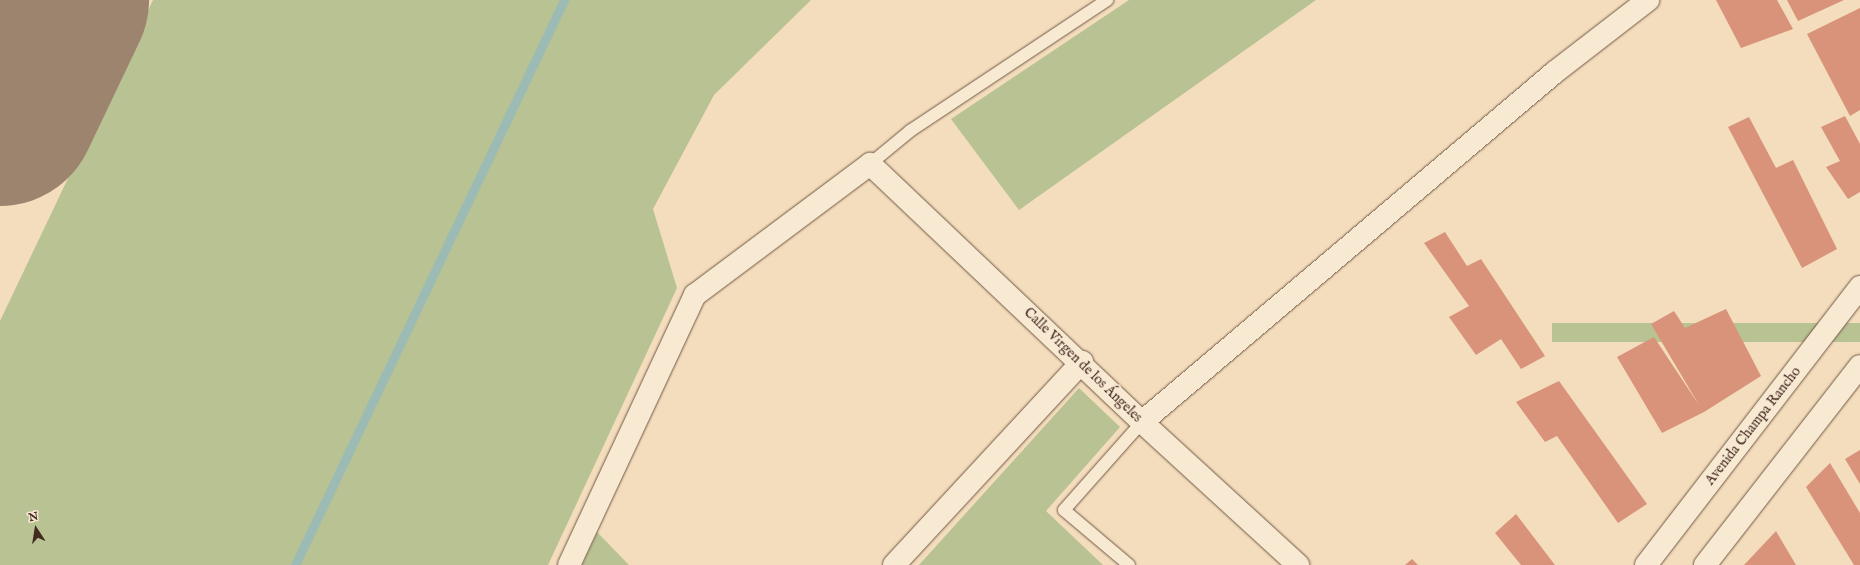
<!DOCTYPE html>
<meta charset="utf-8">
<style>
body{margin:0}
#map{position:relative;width:1860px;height:565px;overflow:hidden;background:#f4ddbc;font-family:"IM FELL English",serif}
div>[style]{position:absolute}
.green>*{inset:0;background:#b9c292;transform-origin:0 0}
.stream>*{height:9px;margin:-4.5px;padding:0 4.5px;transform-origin:4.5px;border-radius:4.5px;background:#9cbbb5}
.runway>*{height:194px;margin:-97px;padding:0 97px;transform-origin:97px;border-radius:97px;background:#9c846e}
.building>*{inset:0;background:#d8937a}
.roads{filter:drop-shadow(0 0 1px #705746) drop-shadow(0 0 1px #705746)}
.lane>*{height:12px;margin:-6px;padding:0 6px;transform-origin:6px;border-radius:6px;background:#f8e9d3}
.street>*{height:22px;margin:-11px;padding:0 11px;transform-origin:11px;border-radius:11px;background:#f8e9d3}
.secondary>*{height:22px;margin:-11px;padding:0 11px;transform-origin:11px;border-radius:11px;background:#f8e9d3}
span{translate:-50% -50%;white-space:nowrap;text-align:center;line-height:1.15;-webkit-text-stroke:3.5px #f8e9d3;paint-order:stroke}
.street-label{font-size:14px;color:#442a1f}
.north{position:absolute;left:16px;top:509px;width:40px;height:40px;-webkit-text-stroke:3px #f8e9d3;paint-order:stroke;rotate:348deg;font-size:11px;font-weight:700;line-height:16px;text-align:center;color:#442a1f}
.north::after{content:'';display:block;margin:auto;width:14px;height:18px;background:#442a1f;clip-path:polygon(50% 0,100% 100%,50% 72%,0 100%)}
</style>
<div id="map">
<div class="green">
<div style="clip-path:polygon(153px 0,811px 0,714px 95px,653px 209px,677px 288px,548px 565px,0 565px,0 321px)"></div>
<div style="clip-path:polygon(1129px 0,1316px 0,1019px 210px,951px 119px)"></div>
<div style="left:1860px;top:323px;width:19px;height:308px;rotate:90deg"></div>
<div style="clip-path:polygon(1079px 388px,1120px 427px,1046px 511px,1103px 565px,919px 565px)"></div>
<div style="clip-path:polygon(597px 532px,629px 565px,582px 565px)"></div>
</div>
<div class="stream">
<div style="left:295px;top:565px;width:626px;rotate:-64.54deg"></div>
</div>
<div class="runway">
<div style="left:0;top:109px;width:121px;rotate:-64.5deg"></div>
</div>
<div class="building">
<div style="clip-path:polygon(1716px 0,1777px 0,1793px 29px,1741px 48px)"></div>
<div style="clip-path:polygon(1787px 0,1844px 0,1798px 21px)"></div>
<div style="clip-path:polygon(1860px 8px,1860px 110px,1850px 116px,1807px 34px)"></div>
<div style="clip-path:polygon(1845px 116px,1860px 144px,1860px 192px,1848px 199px,1826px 167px,1840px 161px,1821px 127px)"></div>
<div style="clip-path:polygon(1749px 117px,1776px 168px,1793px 160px,1837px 249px,1802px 268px,1728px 127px)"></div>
<div style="clip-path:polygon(1445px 232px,1467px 266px,1481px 259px,1545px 356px,1521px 369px,1501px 339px,1476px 355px,1449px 317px,1469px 306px,1424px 243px)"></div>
<div style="clip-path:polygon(1726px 309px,1761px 376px,1704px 412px,1662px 433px,1617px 357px,1654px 337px,1699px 405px,1651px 324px,1674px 311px,1685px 328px)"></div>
<div style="clip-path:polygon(1559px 381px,1647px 504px,1618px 523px,1557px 436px,1545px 442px,1516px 402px)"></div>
<div style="clip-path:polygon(1860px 450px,1860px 484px,1845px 459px)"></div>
<div style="clip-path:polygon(1830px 463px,1860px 513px,1860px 565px,1854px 565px,1806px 487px)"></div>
<div style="clip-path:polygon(1516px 514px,1555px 565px,1521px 565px,1495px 533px)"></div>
<div style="clip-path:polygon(1776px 531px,1796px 565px,1744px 565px)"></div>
<div style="clip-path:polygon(1412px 559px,1418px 565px,1405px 565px)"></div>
</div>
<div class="roads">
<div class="lane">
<div style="left:870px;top:164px;width:52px;rotate:-39.5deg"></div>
<div style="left:910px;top:131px;width:237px;rotate:-33.6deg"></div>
<div style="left:1129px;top:565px;width:85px;rotate:-139.8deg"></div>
<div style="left:1064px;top:510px;width:118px;rotate:-48.4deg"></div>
</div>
<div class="street">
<div style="left:1142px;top:422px;width:541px;rotate:-40.28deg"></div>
<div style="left:1555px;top:72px;width:118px;rotate:-37.7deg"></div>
<div style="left:569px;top:565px;width:298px;rotate:-65deg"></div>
<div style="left:695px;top:295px;width:219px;rotate:-36.8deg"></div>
<div style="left:870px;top:164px;width:375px;rotate:43.5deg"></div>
<div style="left:1142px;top:422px;width:212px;rotate:42.5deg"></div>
<div style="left:894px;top:565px;width:277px;rotate:-47.2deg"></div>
</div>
<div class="secondary">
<div style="left:1646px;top:565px;width:351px;rotate:-52.4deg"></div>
<div style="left:1705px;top:565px;width:252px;rotate:-52.1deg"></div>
</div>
</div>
<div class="street-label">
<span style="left:1083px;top:365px;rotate:44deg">Calle Virgen de los Ángeles</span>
<span style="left:1753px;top:426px;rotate:-52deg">Avenida Champa Rancho</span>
</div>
<div class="north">N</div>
</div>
